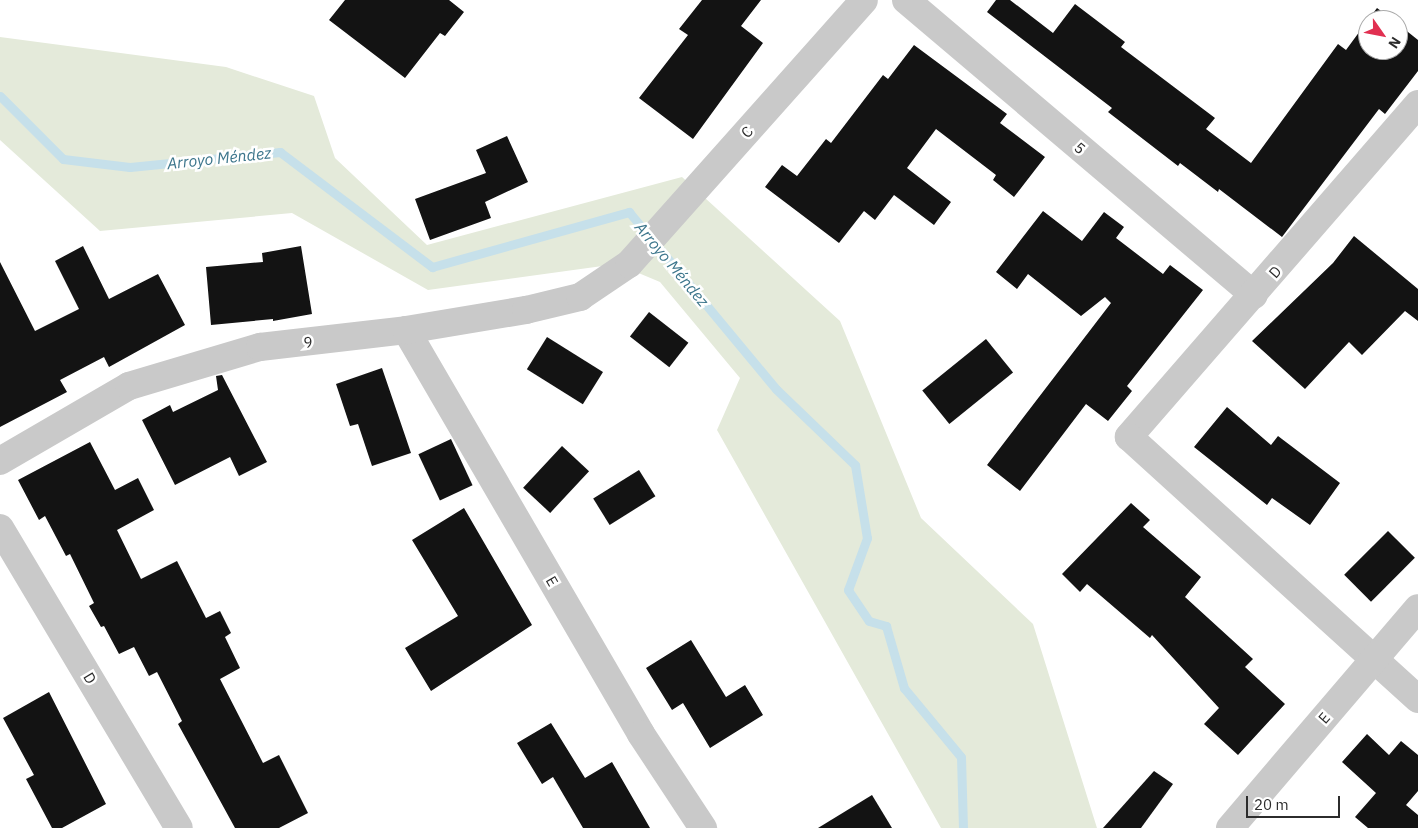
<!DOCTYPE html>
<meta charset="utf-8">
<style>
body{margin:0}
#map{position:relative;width:1418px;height:828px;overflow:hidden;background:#fff;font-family:"IBM Plex Sans",sans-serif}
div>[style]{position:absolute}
.green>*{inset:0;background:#e4eada}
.stream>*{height:9px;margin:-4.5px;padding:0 4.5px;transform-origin:4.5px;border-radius:4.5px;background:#c6e0ea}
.building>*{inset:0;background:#131313;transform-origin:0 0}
.minor>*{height:28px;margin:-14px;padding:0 14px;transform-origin:14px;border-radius:14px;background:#c9c9c9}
span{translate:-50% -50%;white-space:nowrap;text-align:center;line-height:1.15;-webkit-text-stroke:5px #fff;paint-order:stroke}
.street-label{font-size:15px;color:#2c2c2c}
.water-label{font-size:16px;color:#3d768c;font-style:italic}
.north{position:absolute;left:1358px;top:10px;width:50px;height:50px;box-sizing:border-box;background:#fff;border:1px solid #ababab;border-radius:50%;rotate:123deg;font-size:14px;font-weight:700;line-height:20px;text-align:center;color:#2c2c2c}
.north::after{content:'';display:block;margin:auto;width:18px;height:22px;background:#e13051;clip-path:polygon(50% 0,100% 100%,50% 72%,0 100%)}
.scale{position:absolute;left:1246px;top:796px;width:94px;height:22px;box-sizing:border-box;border:2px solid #2c2c2c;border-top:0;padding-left:6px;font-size:15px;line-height:18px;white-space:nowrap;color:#2c2c2c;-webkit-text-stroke:4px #fff;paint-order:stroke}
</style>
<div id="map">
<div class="green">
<div style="clip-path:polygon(0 37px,226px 67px,314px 96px,335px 158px,427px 245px,682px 177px,840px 321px,921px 518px,1033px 624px,1097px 828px,941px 828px,717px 430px,740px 378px,660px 282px,617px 264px,428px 290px,292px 213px,100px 231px,0 140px)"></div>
</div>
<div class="stream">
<div style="left:0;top:96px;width:89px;rotate:45deg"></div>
<div style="left:63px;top:159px;width:67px;rotate:6.8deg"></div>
<div style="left:130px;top:167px;width:151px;rotate:-5.7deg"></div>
<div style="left:280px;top:152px;width:191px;rotate:37.1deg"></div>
<div style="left:432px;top:267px;width:205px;rotate:-15.6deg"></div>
<div style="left:629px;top:212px;width:230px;rotate:50.3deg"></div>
<div style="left:776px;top:389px;width:110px;rotate:43.9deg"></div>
<div style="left:855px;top:465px;width:74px;rotate:80.7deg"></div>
<div style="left:867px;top:538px;width:55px;rotate:110.1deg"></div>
<div style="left:848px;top:590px;width:37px;rotate:56deg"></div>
<div style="left:869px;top:621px;width:18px;rotate:16deg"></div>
<div style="left:886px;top:626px;width:65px;rotate:73.8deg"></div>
<div style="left:904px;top:688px;width:89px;rotate:50.4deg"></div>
<div style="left:961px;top:757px;width:71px;rotate:88.4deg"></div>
</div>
<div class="building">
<div style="clip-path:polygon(345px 0,449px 0,464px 12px,445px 36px,440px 33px,405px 78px,329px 20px)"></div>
<div style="clip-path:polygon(702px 0,761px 0,741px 26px,763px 43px,693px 139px,639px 98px,688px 35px,679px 29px)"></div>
<div style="clip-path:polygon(996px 0,1010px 0,1053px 33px,1075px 4px,1125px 42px,1121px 47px,1215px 118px,1206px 129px,1251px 163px,1338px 44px,1346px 50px,1368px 20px,1368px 50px,1398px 50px,1398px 24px,1418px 40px,1418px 71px,1385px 114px,1379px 109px,1282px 237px,1219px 189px,1218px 192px,1180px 163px,1178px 166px,1108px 112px,1112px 108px,987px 12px)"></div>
<div style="clip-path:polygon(1377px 8px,1393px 20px,1368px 20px)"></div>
<div style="clip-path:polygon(914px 45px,1007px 114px,1000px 123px,1045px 157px,1014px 197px,993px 180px,996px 175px,936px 129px,907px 168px,951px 202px,934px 225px,894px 195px,875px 220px,864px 211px,839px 243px,765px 187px,782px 165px,797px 176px,826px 139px,831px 143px,883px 75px,888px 79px)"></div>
<div style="clip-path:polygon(507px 136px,528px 182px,485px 202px,491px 218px,430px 240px,415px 199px,486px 173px,476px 150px)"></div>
<div style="clip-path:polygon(1043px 211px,1082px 241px,1104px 212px,1124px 227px,1116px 238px,1163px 274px,1170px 265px,1203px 290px,1127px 386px,1132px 391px,1108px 421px,1086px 404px,1020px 491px,987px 465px,1111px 303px,1105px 297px,1081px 316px,1028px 274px,1017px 289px,996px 272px)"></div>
<div style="clip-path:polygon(1354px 236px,1418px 289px,1418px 321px,1405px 311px,1362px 355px,1349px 342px,1305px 389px,1252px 341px,1333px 263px)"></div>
<div style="clip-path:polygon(83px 246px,109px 299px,158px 274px,185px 325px,109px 367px,104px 357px,60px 380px,67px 392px,0 427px,0 262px,35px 331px,79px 309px,55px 261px)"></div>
<div style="clip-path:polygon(301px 246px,312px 314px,273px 321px,273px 319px,211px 325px,206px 267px,263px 262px,262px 253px)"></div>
<div style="left:649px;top:312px;width:50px;height:31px;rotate:38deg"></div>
<div style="left:547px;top:337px;width:66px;height:38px;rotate:32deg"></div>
<div style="left:986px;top:339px;width:43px;height:82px;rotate:51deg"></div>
<div style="clip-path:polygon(382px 368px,411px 453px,372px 466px,358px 424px,350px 426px,336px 384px)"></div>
<div style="clip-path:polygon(222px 375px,267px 462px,239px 476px,230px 457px,175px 485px,142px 420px,170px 405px,173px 412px,218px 390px,216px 376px)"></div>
<div style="clip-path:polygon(1227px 407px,1271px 445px,1278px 436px,1340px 483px,1310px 525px,1272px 498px,1267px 505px,1194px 447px)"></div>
<div style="left:451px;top:439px;width:51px;height:36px;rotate:65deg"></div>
<div style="clip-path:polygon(90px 442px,115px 490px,138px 478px,154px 510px,117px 530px,141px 579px,177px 561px,206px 618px,220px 611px,231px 633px,225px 637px,240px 668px,220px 679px,263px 763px,279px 755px,308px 813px,279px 828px,235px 828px,178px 724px,182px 721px,157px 672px,149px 676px,134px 647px,119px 654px,104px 626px,101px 627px,89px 606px,94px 603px,70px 554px,66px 556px,45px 516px,39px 520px,18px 480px)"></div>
<div style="left:562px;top:446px;width:37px;height:57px;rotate:43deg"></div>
<div style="left:639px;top:470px;width:31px;height:54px;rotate:58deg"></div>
<div style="clip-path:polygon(1131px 503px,1150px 520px,1143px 527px,1201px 577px,1185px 597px,1253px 659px,1245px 667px,1285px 704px,1238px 755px,1204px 724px,1219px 708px,1152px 635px,1150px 638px,1087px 584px,1080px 592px,1062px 574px)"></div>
<div style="clip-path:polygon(464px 508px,532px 625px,431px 691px,405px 648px,458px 616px,412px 540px)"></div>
<div style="left:1388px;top:531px;width:38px;height:62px;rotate:45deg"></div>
<div style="clip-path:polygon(691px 640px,726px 697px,745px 685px,763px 715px,710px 748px,683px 703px,672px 710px,646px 668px)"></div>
<div style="clip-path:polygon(49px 692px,106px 804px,62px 828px,52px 828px,26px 779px,34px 775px,3px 718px)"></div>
<div style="clip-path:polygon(551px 723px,585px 778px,612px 762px,650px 828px,583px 828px,553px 777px,542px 784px,517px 743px)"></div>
<div style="clip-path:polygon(1367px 734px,1389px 755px,1401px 741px,1418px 755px,1418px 791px,1406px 805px,1418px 815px,1418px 828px,1368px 828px,1355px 817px,1376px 793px,1342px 762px)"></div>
<div style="clip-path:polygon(1154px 771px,1173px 784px,1141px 828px,1103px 828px)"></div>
<div style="clip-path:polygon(872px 795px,892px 828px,818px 828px)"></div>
</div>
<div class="minor">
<div style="left:906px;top:0;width:456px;rotate:40.3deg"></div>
<div style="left:1418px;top:104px;width:441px;rotate:131deg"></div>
<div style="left:1129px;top:437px;width:390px;rotate:42.2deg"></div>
<div style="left:406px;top:330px;width:467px;rotate:59.8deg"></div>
<div style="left:641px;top:734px;width:113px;rotate:56.6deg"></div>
<div style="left:0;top:461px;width:149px;rotate:-30.2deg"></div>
<div style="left:129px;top:386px;width:137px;rotate:-16.6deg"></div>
<div style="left:260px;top:347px;width:147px;rotate:-6.6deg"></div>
<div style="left:406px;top:330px;width:122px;rotate:-9.5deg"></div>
<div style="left:526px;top:310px;width:56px;rotate:-13.5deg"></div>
<div style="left:580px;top:297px;width:59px;rotate:-34deg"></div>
<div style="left:629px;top:264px;width:353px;rotate:-48.3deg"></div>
<div style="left:0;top:528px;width:349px;rotate:59.2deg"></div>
<div style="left:1230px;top:828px;width:289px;rotate:-49.5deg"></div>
</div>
<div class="street-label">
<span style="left:747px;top:132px;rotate:-48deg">C</span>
<span style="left:1080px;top:148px;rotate:40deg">5</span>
<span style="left:1275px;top:272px;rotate:-49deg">D</span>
<span style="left:308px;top:342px;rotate:-7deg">9</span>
<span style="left:552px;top:581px;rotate:60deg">E</span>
<span style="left:90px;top:678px;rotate:59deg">D</span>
<span style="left:1324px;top:718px;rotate:-49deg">E</span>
</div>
<div class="water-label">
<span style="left:219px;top:158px;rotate:-6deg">Arroyo Méndez</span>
<span style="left:672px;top:264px;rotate:50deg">Arroyo Méndez</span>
</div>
<div class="north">N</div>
<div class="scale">20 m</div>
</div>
